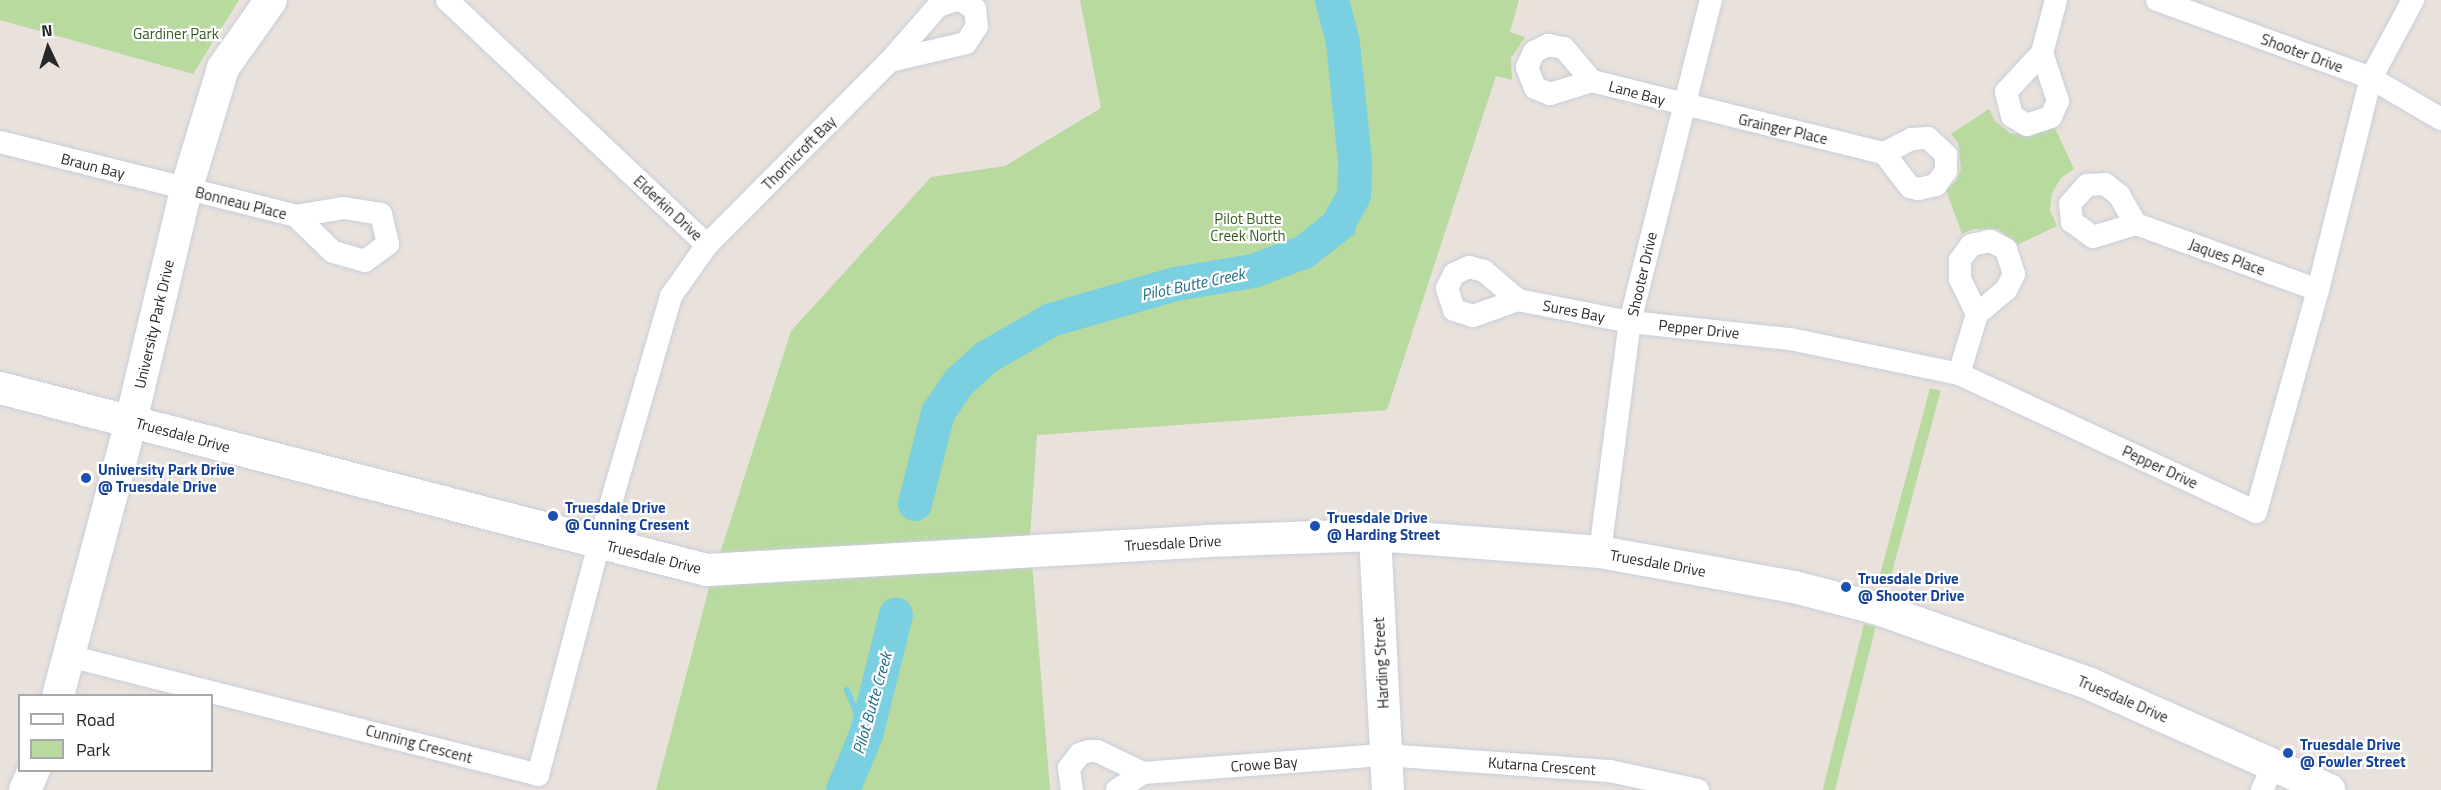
<!DOCTYPE html>
<style>
body{margin:0}
#map{position:relative;width:2441px;height:790px;overflow:hidden;background:#e9e2dc;font-family:"Titillium Web",sans-serif}
div>[style]{position:absolute}
.green>*{inset:0;background:#b8da9e;transform-origin:0 0}
.stream>*{height:6px;margin:-3px;padding:0 3px;transform-origin:3px;border-radius:3px;background:#7acfe0}
.river>*{height:34px;margin:-17px;padding:0 17px;transform-origin:17px;border-radius:17px;background:#7acfe0}
.roads{filter:drop-shadow(0 0 2px #caced9) drop-shadow(0 0 2px #caced9)}
.street>*{height:22px;margin:-11px;padding:0 11px;transform-origin:11px;border-radius:11px;background:#fff}
.secondary>*{height:32px;margin:-16px;padding:0 16px;transform-origin:16px;border-radius:16px;background:#fff}
.dots>*{width:16px;height:16px;translate:-50% -50%;box-sizing:border-box;border:3px solid #fff;border-radius:50%}
span{translate:-50% -50%;white-space:nowrap;text-align:center;line-height:1.15;-webkit-text-stroke:4.5px #fff;paint-order:stroke}
.park-label{font-size:15px;color:#345c22}
.street-label{font-size:15px;color:#282828}
.transit-label{font-size:15px;color:#164399;font-weight:700}
.left{translate:0 -50%;text-align:left}
.water-label{font-size:16px;color:#1d6e88;font-style:italic}
.legend{position:absolute;left:18px;top:694px;width:195px;height:78px;box-sizing:border-box;background:#fff;border:2px solid #a9a9a9;margin:0;padding:8px 10px;list-style:none;font-size:18px;color:#282828}
.legend li{display:flex;align-items:center;gap:12px;height:30px}
.legend b{width:30px;border:2px solid #a9a9a9}
.north{position:absolute;left:18px;top:18px;width:60px;height:60px;-webkit-text-stroke:4px #fff;paint-order:stroke;rotate:356deg;font-size:16px;font-weight:700;line-height:24px;text-align:center;color:#282828}
.north::after{content:'';display:block;margin:auto;width:21px;height:27px;background:#282828;clip-path:polygon(50% 0,100% 100%,50% 72%,0 100%)}
</style>
<div id="map">
<div class="green">
<div style="clip-path:polygon(0 0,239px 0,193px 74px,0 20px)"></div>
<div style="clip-path:polygon(1080px 0,1519px 0,1510px 32px,1525px 37px,1511px 58px,1512px 80px,1496px 76px,1387px 410px,1037px 435px,1030px 537px,1050px 790px,656px 790px,709px 588px,791px 331px,931px 177px,1005px 166px,1101px 108px)"></div>
<div style="clip-path:polygon(1989px 109px,1995px 121px,2010px 133px,2027px 135px,2053px 124px,2074px 169px,2061px 178px,2052px 193px,2050px 210px,2057px 226px,2017px 245px,1998px 229px,1974px 229px,1962px 234px,1946px 190px,1956px 181px,1961px 169px,1958px 143px,1951px 134px)"></div>
<div style="left:1930px;top:388px;width:11px;height:203px;rotate:15deg"></div>
<div style="left:1864px;top:624px;width:12px;height:173px;rotate:14deg"></div>
</div>
<div class="stream">
<div style="left:1333px;top:229px;width:20px;rotate:11deg"></div>
<div style="left:847px;top:690px;width:49px;rotate:67.1deg"></div>
<div style="left:862px;top:745px;width:18px;rotate:-19deg"></div>
</div>
<div class="river">
<div style="left:915px;top:504px;width:94px;rotate:-75.8deg"></div>
<div style="left:938px;top:413px;width:37px;rotate:-56deg"></div>
<div style="left:959px;top:382px;width:38px;rotate:-42deg"></div>
<div style="left:987px;top:357px;width:74px;rotate:-30deg"></div>
<div style="left:1051px;top:320px;width:130px;rotate:-16.1deg"></div>
<div style="left:1176px;top:284px;width:78px;rotate:-9.6deg"></div>
<div style="left:1253px;top:271px;width:54px;rotate:-20.4deg"></div>
<div style="left:1304px;top:252px;width:42px;rotate:-38.2deg"></div>
<div style="left:1337px;top:226px;width:35px;rotate:-61deg"></div>
<div style="left:1354px;top:195px;width:34px;rotate:-88deg"></div>
<div style="left:1355px;top:161px;width:120px;rotate:-95.8deg"></div>
<div style="left:1343px;top:42px;width:43px;rotate:-104.7deg"></div>
<div style="left:843px;top:790px;width:60px;rotate:-67.3deg"></div>
<div style="left:866px;top:735px;width:124px;rotate:-76deg"></div>
</div>
<div class="roads">
<div class="street">
<div style="left:2157px;top:0;width:228px;rotate:20deg"></div>
<div style="left:2371px;top:78px;width:81px;rotate:30.4deg"></div>
<div style="left:1548px;top:45px;width:16px;rotate:11deg"></div>
<div style="left:1564px;top:48px;width:43px;rotate:49.7deg"></div>
<div style="left:1592px;top:81px;width:44px;rotate:162.8deg"></div>
<div style="left:1550px;top:94px;width:16px;rotate:-158deg"></div>
<div style="left:1535px;top:88px;width:22px;rotate:-111deg"></div>
<div style="left:1527px;top:67px;width:17px;rotate:-65deg"></div>
<div style="left:1534px;top:52px;width:16px;rotate:-27deg"></div>
<div style="left:2042px;top:53px;width:51px;rotate:71.6deg"></div>
<div style="left:2058px;top:101px;width:17px;rotate:114deg"></div>
<div style="left:2051px;top:117px;width:25px;rotate:162deg"></div>
<div style="left:2027px;top:125px;width:17px;rotate:-149deg"></div>
<div style="left:2012px;top:116px;width:25px;rotate:-104deg"></div>
<div style="left:2006px;top:92px;width:53px;rotate:-47.3deg"></div>
<div style="left:2042px;top:53px;width:55px;rotate:-75.2deg"></div>
<div style="left:890px;top:61px;width:78px;rotate:-13.3deg"></div>
<div style="left:966px;top:43px;width:20px;rotate:-57deg"></div>
<div style="left:977px;top:26px;width:17px;rotate:-97deg"></div>
<div style="left:975px;top:9px;width:17px;rotate:-149deg"></div>
<div style="left:1592px;top:81px;width:301px;rotate:13.9deg"></div>
<div style="left:1884px;top:153px;width:31px;rotate:-27deg"></div>
<div style="left:1912px;top:139px;width:16px;rotate:-4deg"></div>
<div style="left:1928px;top:138px;width:25px;rotate:43deg"></div>
<div style="left:1946px;top:155px;width:16px;rotate:90deg"></div>
<div style="left:1946px;top:171px;width:17px;rotate:126deg"></div>
<div style="left:1936px;top:185px;width:18px;rotate:167deg"></div>
<div style="left:1918px;top:189px;width:8px;rotate:-166deg"></div>
<div style="left:1910px;top:187px;width:43px;rotate:-127.4deg"></div>
<div style="left:0;top:142px;width:305px;rotate:14deg"></div>
<div style="left:296px;top:216px;width:49px;rotate:-9.5deg"></div>
<div style="left:344px;top:208px;width:37px;rotate:9deg"></div>
<div style="left:381px;top:214px;width:31px;rotate:77deg"></div>
<div style="left:388px;top:244px;width:29px;rotate:144deg"></div>
<div style="left:365px;top:261px;width:33px;rotate:-164deg"></div>
<div style="left:333px;top:252px;width:52px;rotate:-135.8deg"></div>
<div style="left:2136px;top:224px;width:45px;rotate:163.2deg"></div>
<div style="left:2093px;top:237px;width:26px;rotate:-144deg"></div>
<div style="left:2072px;top:222px;width:18px;rotate:-96deg"></div>
<div style="left:2070px;top:204px;width:25px;rotate:-48deg"></div>
<div style="left:2087px;top:185px;width:18px;rotate:-3deg"></div>
<div style="left:2105px;top:184px;width:18px;rotate:38deg"></div>
<div style="left:2119px;top:195px;width:34px;rotate:60deg"></div>
<div style="left:2136px;top:224px;width:194px;rotate:19.9deg"></div>
<div style="left:707px;top:245px;width:260px;rotate:-45.2deg"></div>
<div style="left:890px;top:61px;width:73px;rotate:-48.9deg"></div>
<div style="left:938px;top:6px;width:19px;rotate:-18deg"></div>
<div style="left:1469px;top:267px;width:16px;rotate:15deg"></div>
<div style="left:1484px;top:271px;width:45px;rotate:40.5deg"></div>
<div style="left:1518px;top:300px;width:48px;rotate:160.4deg"></div>
<div style="left:1473px;top:316px;width:20px;rotate:-162deg"></div>
<div style="left:1454px;top:310px;width:23px;rotate:-108deg"></div>
<div style="left:1447px;top:288px;width:16px;rotate:-63deg"></div>
<div style="left:1454px;top:274px;width:17px;rotate:-25deg"></div>
<div style="left:1518px;top:300px;width:114px;rotate:11.1deg"></div>
<div style="left:1630px;top:322px;width:161px;rotate:6.1deg"></div>
<div style="left:1790px;top:339px;width:173px;rotate:11.7deg"></div>
<div style="left:1959px;top:374px;width:327px;rotate:24.9deg"></div>
<div style="left:2256px;top:512px;width:230px;rotate:-74.4deg"></div>
<div style="left:2318px;top:290px;width:219px;rotate:-76deg"></div>
<div style="left:2371px;top:78px;width:89px;rotate:-61.7deg"></div>
<div style="left:1959px;top:374px;width:63px;rotate:-73.3deg"></div>
<div style="left:1977px;top:314px;width:38px;rotate:-40deg"></div>
<div style="left:2006px;top:290px;width:18px;rotate:-63deg"></div>
<div style="left:2014px;top:274px;width:26px;rotate:-108deg"></div>
<div style="left:2006px;top:249px;width:18px;rotate:-153deg"></div>
<div style="left:1990px;top:241px;width:19px;rotate:168deg"></div>
<div style="left:1971px;top:245px;width:19px;rotate:126deg"></div>
<div style="left:1960px;top:260px;width:19px;rotate:90deg"></div>
<div style="left:1960px;top:279px;width:39px;rotate:64deg"></div>
<div style="left:1600px;top:552px;width:232px;rotate:-82.6deg"></div>
<div style="left:1630px;top:322px;width:332px;rotate:-75.9deg"></div>
<div style="left:69px;top:656px;width:484px;rotate:14.2deg"></div>
<div style="left:538px;top:775px;width:239px;rotate:-75.2deg"></div>
<div style="left:599px;top:544px;width:258px;rotate:-73.8deg"></div>
<div style="left:671px;top:296px;width:62px;rotate:-54.8deg"></div>
<div style="left:707px;top:245px;width:357px;rotate:-136.7deg"></div>
<div style="left:1143px;top:773px;width:243px;rotate:-4.3deg"></div>
<div style="left:1385px;top:755px;width:226px;rotate:4.1deg"></div>
<div style="left:1610px;top:771px;width:90px;rotate:12.2deg"></div>
<div style="left:1072px;top:790px;width:22px;rotate:-98deg"></div>
<div style="left:1069px;top:768px;width:18px;rotate:-52deg"></div>
<div style="left:1080px;top:754px;width:9px;rotate:-18deg"></div>
<div style="left:1089px;top:751px;width:8px"></div>
<div style="left:1097px;top:751px;width:51px;rotate:25.6deg"></div>
<div style="left:1143px;top:773px;width:31px;rotate:147deg"></div>
<div style="left:2262px;top:790px;width:26px;rotate:-65deg"></div>
</div>
<div class="secondary">
<div style="left:0;top:388px;width:730px;rotate:14.44deg"></div>
<div style="left:707px;top:570px;width:500px;rotate:-3.3deg"></div>
<div style="left:1206px;top:541px;width:169px;rotate:-2deg"></div>
<div style="left:1375px;top:535px;width:226px;rotate:4.3deg"></div>
<div style="left:1600px;top:552px;width:197px;rotate:10.2deg"></div>
<div style="left:1794px;top:587px;width:84px;rotate:14.5deg"></div>
<div style="left:1875px;top:608px;width:226px;rotate:19.4deg"></div>
<div style="left:2088px;top:683px;width:264px;rotate:23.9deg"></div>
<div style="left:1375px;top:535px;width:255px;rotate:87.1deg"></div>
<div style="left:58px;top:696px;width:285px;rotate:-75.1deg"></div>
<div style="left:131px;top:421px;width:237px;rotate:-76.6deg"></div>
<div style="left:186px;top:190px;width:127px;rotate:-73.1deg"></div>
<div style="left:223px;top:68px;width:83px;rotate:-54.8deg"></div>
<div style="left:25px;top:790px;width:22px;rotate:-66deg"></div>
</div>
</div>
<div class="dots">
<div style="left:86px;top:478px;background:#1a4fb4"></div>
<div style="left:553px;top:516px;background:#1a4fb4"></div>
<div style="left:1315px;top:526px;background:#1a4fb4"></div>
<div style="left:1846px;top:587px;background:#1a4fb4"></div>
<div style="left:2288px;top:753px;background:#1a4fb4"></div>
</div>
<div class="park-label">
<span style="left:176px;top:34px">Gardiner Park</span>
<span style="left:1248px;top:227px">Pilot Butte<br>Creek North</span>
</div>
<div class="street-label">
<span style="left:2302px;top:53px;rotate:20deg">Shooter Drive</span>
<span style="left:1637px;top:93px;rotate:15deg">Lane Bay</span>
<span style="left:1783px;top:129px;rotate:13deg">Grainger Place</span>
<span style="left:799px;top:153px;rotate:-45deg">Thornicroft Bay</span>
<span style="left:93px;top:166px;rotate:14deg">Braun Bay</span>
<span style="left:241px;top:203px;rotate:14deg">Bonneau Place</span>
<span style="left:668px;top:208px;rotate:43deg">Elderkin Drive</span>
<span style="left:2227px;top:257px;rotate:20deg">Jaques Place</span>
<span style="left:1642px;top:274px;rotate:-77deg">Shooter Drive</span>
<span style="left:1574px;top:311px;rotate:11deg">Sures Bay</span>
<span style="left:154px;top:324px;rotate:-77deg">University Park Drive</span>
<span style="left:1699px;top:329px;rotate:6deg">Pepper Drive</span>
<span style="left:183px;top:435px;rotate:15deg">Truesdale Drive</span>
<span style="left:2160px;top:467px;rotate:25deg">Pepper Drive</span>
<span style="left:1173px;top:543px;rotate:-3deg">Truesdale Drive</span>
<span style="left:654px;top:557px;rotate:14deg">Truesdale Drive</span>
<span style="left:1658px;top:563px;rotate:10deg">Truesdale Drive</span>
<span style="left:1381px;top:663px;rotate:-93deg">Harding Street</span>
<span style="left:2123px;top:699px;rotate:23deg">Truesdale Drive</span>
<span style="left:419px;top:744px;rotate:15deg">Cunning Crescent</span>
<span style="left:1264px;top:764px;rotate:-4deg">Crowe Bay</span>
<span style="left:1542px;top:766px;rotate:4deg">Kutarna Crescent</span>
</div>
<div class="transit-label">
<span class="left" style="left:98px;top:478px">University Park Drive<br>@ Truesdale Drive</span>
<span class="left" style="left:565px;top:516px">Truesdale Drive<br>@ Cunning Cresent</span>
<span class="left" style="left:1327px;top:526px">Truesdale Drive<br>@ Harding Street</span>
<span class="left" style="left:1858px;top:587px">Truesdale Drive<br>@ Shooter Drive</span>
<span class="left" style="left:2300px;top:753px">Truesdale Drive<br>@ Fowler Street</span>
</div>
<div class="water-label">
<span style="left:1193px;top:284px;rotate:-12deg">Pilot Butte Creek</span>
<span style="left:872px;top:703px;rotate:-74deg">Pilot Butte Creek</span>
</div>
<ul class="legend">
<li><b style="height:8px;background:#fff"></b>Road</li>
<li><b style="height:16px;background:#b8da9e"></b>Park</li>
</ul>
<div class="north">N</div>
</div>
